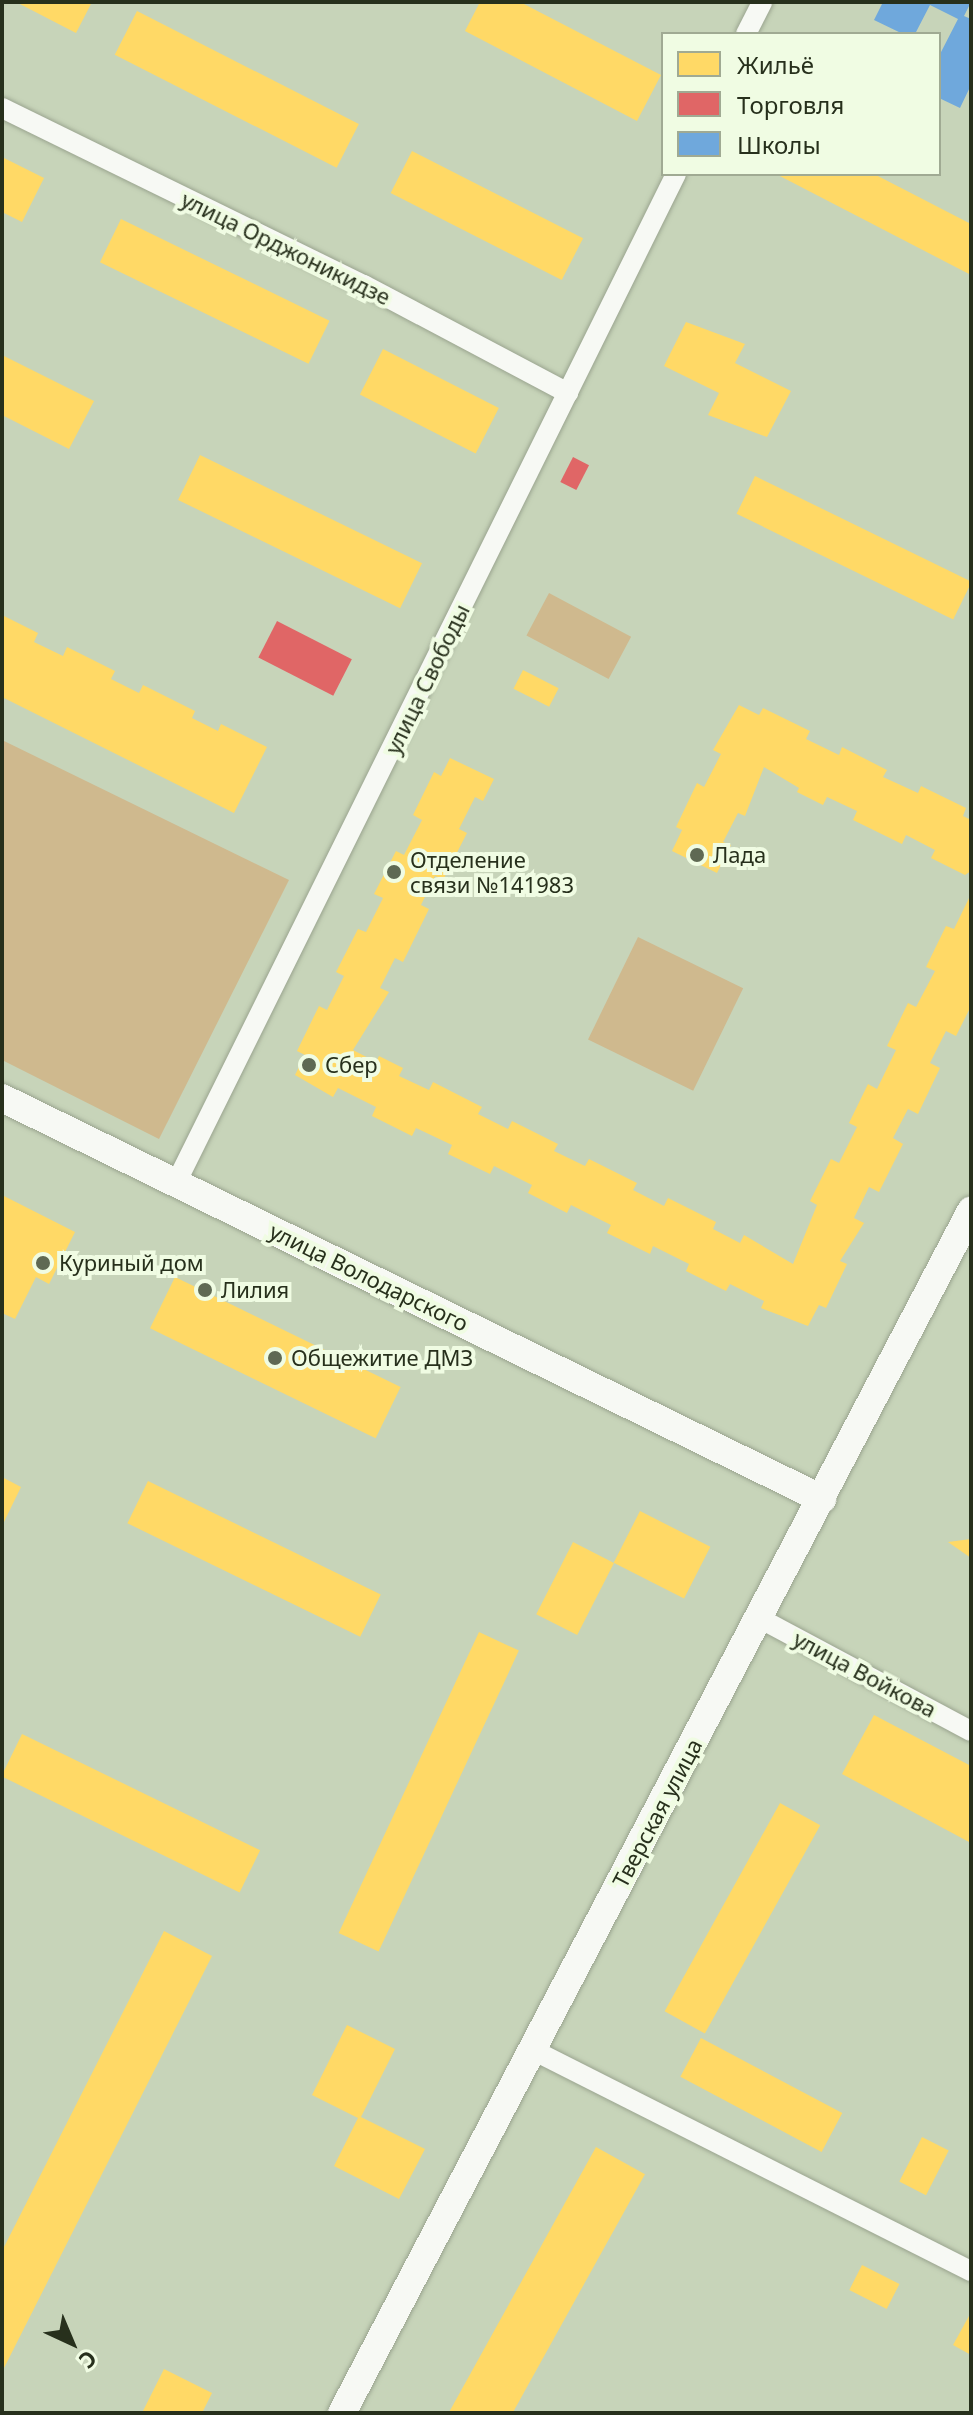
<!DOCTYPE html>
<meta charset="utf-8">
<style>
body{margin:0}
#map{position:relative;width:973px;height:2415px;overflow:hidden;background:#c7d4b9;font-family:"Noto Sans",sans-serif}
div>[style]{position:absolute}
.green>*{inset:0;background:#cfb98e;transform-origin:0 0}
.homes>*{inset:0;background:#ffd966;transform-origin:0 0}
.shops>*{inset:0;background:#e06666;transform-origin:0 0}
.schools>*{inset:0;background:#6fa8dc}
.roads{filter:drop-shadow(0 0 2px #9aa48f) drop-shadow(0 0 2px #9aa48f)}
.minor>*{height:20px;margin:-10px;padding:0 10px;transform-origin:10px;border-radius:10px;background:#f7f9f4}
.secondary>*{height:28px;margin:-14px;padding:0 14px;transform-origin:14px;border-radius:14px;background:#f7f9f4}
.dots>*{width:22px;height:22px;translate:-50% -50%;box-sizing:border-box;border:4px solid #f0fce3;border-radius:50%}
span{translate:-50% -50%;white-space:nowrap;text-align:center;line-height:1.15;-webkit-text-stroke:8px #f0fce3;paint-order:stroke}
.street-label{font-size:22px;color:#27301c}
.poi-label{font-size:22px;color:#27301c}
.left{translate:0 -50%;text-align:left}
.frame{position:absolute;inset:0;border:4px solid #27301c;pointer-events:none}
.legend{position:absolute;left:661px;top:32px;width:280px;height:144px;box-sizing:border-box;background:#f0fce3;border:2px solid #a0aa93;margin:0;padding:10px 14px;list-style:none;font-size:24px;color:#27301c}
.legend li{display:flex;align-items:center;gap:16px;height:40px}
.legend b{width:40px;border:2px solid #a0aa93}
.north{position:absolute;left:32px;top:2303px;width:80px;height:80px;-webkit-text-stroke:6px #f0fce3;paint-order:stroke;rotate:136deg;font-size:22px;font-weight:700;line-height:32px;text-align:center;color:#27301c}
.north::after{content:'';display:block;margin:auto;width:28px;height:36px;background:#27301c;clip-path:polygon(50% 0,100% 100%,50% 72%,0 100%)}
</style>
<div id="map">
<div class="green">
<div style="left:549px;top:593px;width:93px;height:48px;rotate:28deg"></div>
<div style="clip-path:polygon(2px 740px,289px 880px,159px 1139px,2px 1060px)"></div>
<div style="left:638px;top:937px;width:117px;height:114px;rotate:26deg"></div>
</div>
<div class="homes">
<div style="clip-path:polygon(16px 2px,92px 2px,76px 33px)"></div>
<div style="clip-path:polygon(480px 2px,520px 2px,661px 75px,637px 121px,465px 31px)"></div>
<div style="left:137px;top:11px;width:249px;height:49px;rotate:27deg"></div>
<div style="left:412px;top:151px;width:192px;height:47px;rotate:27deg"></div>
<div style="clip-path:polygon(2px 157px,44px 178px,22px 222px,2px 212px)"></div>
<div style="clip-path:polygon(776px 174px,874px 174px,971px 224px,971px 275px)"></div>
<div style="left:121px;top:219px;width:232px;height:48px;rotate:26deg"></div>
<div style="clip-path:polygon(686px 322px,745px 344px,735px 363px,791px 391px,767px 437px,708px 415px,719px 393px,664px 366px)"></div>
<div style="left:383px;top:349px;width:130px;height:51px;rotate:27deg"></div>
<div style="clip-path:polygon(2px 355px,94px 401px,69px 449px,2px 415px)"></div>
<div style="left:200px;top:455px;width:247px;height:50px;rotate:26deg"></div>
<div style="left:755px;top:476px;width:241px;height:42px;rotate:26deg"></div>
<div style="clip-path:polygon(2px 615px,38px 633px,34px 642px,63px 656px,67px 647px,115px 671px,111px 679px,139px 693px,143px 685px,195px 711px,192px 718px,218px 731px,221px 724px,267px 747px,234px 813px,2px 697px)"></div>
<div style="left:523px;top:670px;width:40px;height:21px;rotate:27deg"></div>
<div style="clip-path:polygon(739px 705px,759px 715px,763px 708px,810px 731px,806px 739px,839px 755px,842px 747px,887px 770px,883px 777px,918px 793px,921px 786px,966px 808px,963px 816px,971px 820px,971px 871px,965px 875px,931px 858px,935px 850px,906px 835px,902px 844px,853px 820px,857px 811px,827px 797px,823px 805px,797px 792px,799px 788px,764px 767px,745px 816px,738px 813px,723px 842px,731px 845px,717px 873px,672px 851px,682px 830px,676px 827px,697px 783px,704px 787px,721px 754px,713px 750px)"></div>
<div style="clip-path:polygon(450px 758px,494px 779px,483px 801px,475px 797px,459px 829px,467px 833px,443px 880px,435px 876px,421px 905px,429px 909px,403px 962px,395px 958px,380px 988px,389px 992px,353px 1050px,376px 1062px,379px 1056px,403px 1068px,399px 1076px,429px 1090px,433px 1082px,482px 1107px,478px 1114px,508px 1129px,512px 1121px,558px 1144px,554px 1151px,585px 1166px,589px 1159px,637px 1183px,633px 1190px,664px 1206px,668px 1198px,716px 1222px,713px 1229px,740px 1243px,744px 1235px,793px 1264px,817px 1205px,810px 1201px,831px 1159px,839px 1163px,857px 1127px,849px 1123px,868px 1084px,877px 1089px,896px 1050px,887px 1046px,908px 1003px,916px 1007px,935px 971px,926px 967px,946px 926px,954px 929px,971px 894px,971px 1006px,956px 1036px,946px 1031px,930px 1063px,940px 1068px,918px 1114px,908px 1109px,893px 1138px,903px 1144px,879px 1192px,869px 1187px,854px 1218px,864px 1223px,840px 1261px,847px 1264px,826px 1308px,819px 1305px,808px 1326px,761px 1308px,764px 1301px,730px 1284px,726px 1291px,686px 1271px,689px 1264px,653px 1246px,650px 1254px,607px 1233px,611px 1225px,571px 1205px,567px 1213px,528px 1193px,532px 1185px,494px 1166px,490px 1174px,448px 1154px,452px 1145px,416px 1128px,412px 1136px,372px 1116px,376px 1107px,338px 1088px,333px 1097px,295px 1075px,305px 1055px,297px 1051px,319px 1006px,327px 1010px,344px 976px,336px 972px,358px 929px,366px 932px,383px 898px,374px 894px,396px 851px,404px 855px,422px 820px,413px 815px,434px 772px,441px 776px)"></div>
<div style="clip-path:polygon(2px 1195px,75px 1232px,49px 1284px,36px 1277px,15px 1319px,2px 1313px)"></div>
<div style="left:175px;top:1277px;width:251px;height:57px;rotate:26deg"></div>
<div style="clip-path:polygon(2px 1477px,21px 1487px,2px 1526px)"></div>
<div style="left:148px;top:1481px;width:259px;height:47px;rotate:26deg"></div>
<div style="left:640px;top:1511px;width:79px;height:58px;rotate:27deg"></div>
<div style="clip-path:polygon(971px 1539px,971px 1558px,948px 1542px)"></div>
<div style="left:573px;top:1542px;width:46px;height:81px;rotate:27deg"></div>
<div style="left:479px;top:1632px;width:44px;height:332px;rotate:25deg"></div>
<div style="clip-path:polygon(874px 1715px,971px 1766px,971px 1843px,842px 1774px)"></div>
<div style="left:22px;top:1734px;width:265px;height:47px;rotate:26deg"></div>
<div style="left:780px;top:1803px;width:46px;height:238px;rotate:29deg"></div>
<div style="clip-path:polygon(164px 1931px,212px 1956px,2px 2372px,2px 2251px)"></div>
<div style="clip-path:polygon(347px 2025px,395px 2049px,361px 2117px,425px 2149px,399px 2199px,334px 2166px,358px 2118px,312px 2095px)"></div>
<div style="left:701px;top:2038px;width:160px;height:44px;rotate:28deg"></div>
<div style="left:922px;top:2137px;width:30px;height:50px;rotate:27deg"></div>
<div style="left:596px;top:2147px;width:56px;height:302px;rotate:29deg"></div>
<div style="left:862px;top:2265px;width:42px;height:28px;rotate:27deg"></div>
<div style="clip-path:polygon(969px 2316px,971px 2317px,971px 2355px,953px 2345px)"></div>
<div style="clip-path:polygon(164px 2369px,212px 2393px,202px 2413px,142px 2413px)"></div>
</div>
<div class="shops">
<div style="left:573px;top:457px;width:18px;height:28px;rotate:27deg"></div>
<div style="left:277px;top:621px;width:84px;height:41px;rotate:27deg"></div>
</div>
<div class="schools">
<div style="clip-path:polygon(883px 2px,971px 2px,964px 16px,971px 19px,971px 85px,960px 108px,939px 98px,939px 56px,958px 19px,930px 5px,915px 34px,903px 34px,874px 20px)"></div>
</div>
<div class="roads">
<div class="minor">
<div style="left:746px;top:34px;width:36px;rotate:-63deg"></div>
<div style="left:2px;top:108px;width:403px;rotate:26.1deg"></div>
<div style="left:364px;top:285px;width:231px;rotate:27.9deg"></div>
<div style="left:176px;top:1183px;width:1126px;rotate:-63.64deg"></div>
<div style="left:759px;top:1618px;width:240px;rotate:28.1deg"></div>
<div style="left:533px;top:2050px;width:491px;rotate:26.8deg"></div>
</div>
<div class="secondary">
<div style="left:2px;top:1098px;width:913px;rotate:26.06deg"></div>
<div style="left:342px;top:2413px;width:1357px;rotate:-62.38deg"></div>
</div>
</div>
<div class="dots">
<div style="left:697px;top:855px;background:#5f6953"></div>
<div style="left:394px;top:872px;background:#5f6953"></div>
<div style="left:309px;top:1065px;background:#5f6953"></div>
<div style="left:43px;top:1263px;background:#5f6953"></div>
<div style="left:205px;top:1290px;background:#5f6953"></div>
<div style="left:275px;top:1358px;background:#5f6953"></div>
</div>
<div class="street-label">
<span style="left:286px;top:248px;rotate:26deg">улица Орджоникидзе</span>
<span style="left:427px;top:679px;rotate:-64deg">улица Свободы</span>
<span style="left:369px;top:1277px;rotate:26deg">улица Володарского</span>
<span style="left:865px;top:1674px;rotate:28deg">улица Войкова</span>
<span style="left:657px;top:1813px;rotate:-62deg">Тверская улица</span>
</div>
<div class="poi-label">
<span class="left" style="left:713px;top:855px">Лада</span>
<span class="left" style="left:410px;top:872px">Отделение<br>связи №141983</span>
<span class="left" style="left:325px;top:1065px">Сбер</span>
<span class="left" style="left:59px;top:1263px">Куриный дом</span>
<span class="left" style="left:221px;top:1290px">Лилия</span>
<span class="left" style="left:291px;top:1358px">Общежитие ДМЗ</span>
</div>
<div class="frame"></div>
<ul class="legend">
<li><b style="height:22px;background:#ffd966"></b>Жильё</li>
<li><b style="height:22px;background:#e06666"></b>Торговля</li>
<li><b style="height:22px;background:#6fa8dc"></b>Школы</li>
</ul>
<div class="north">С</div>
</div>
